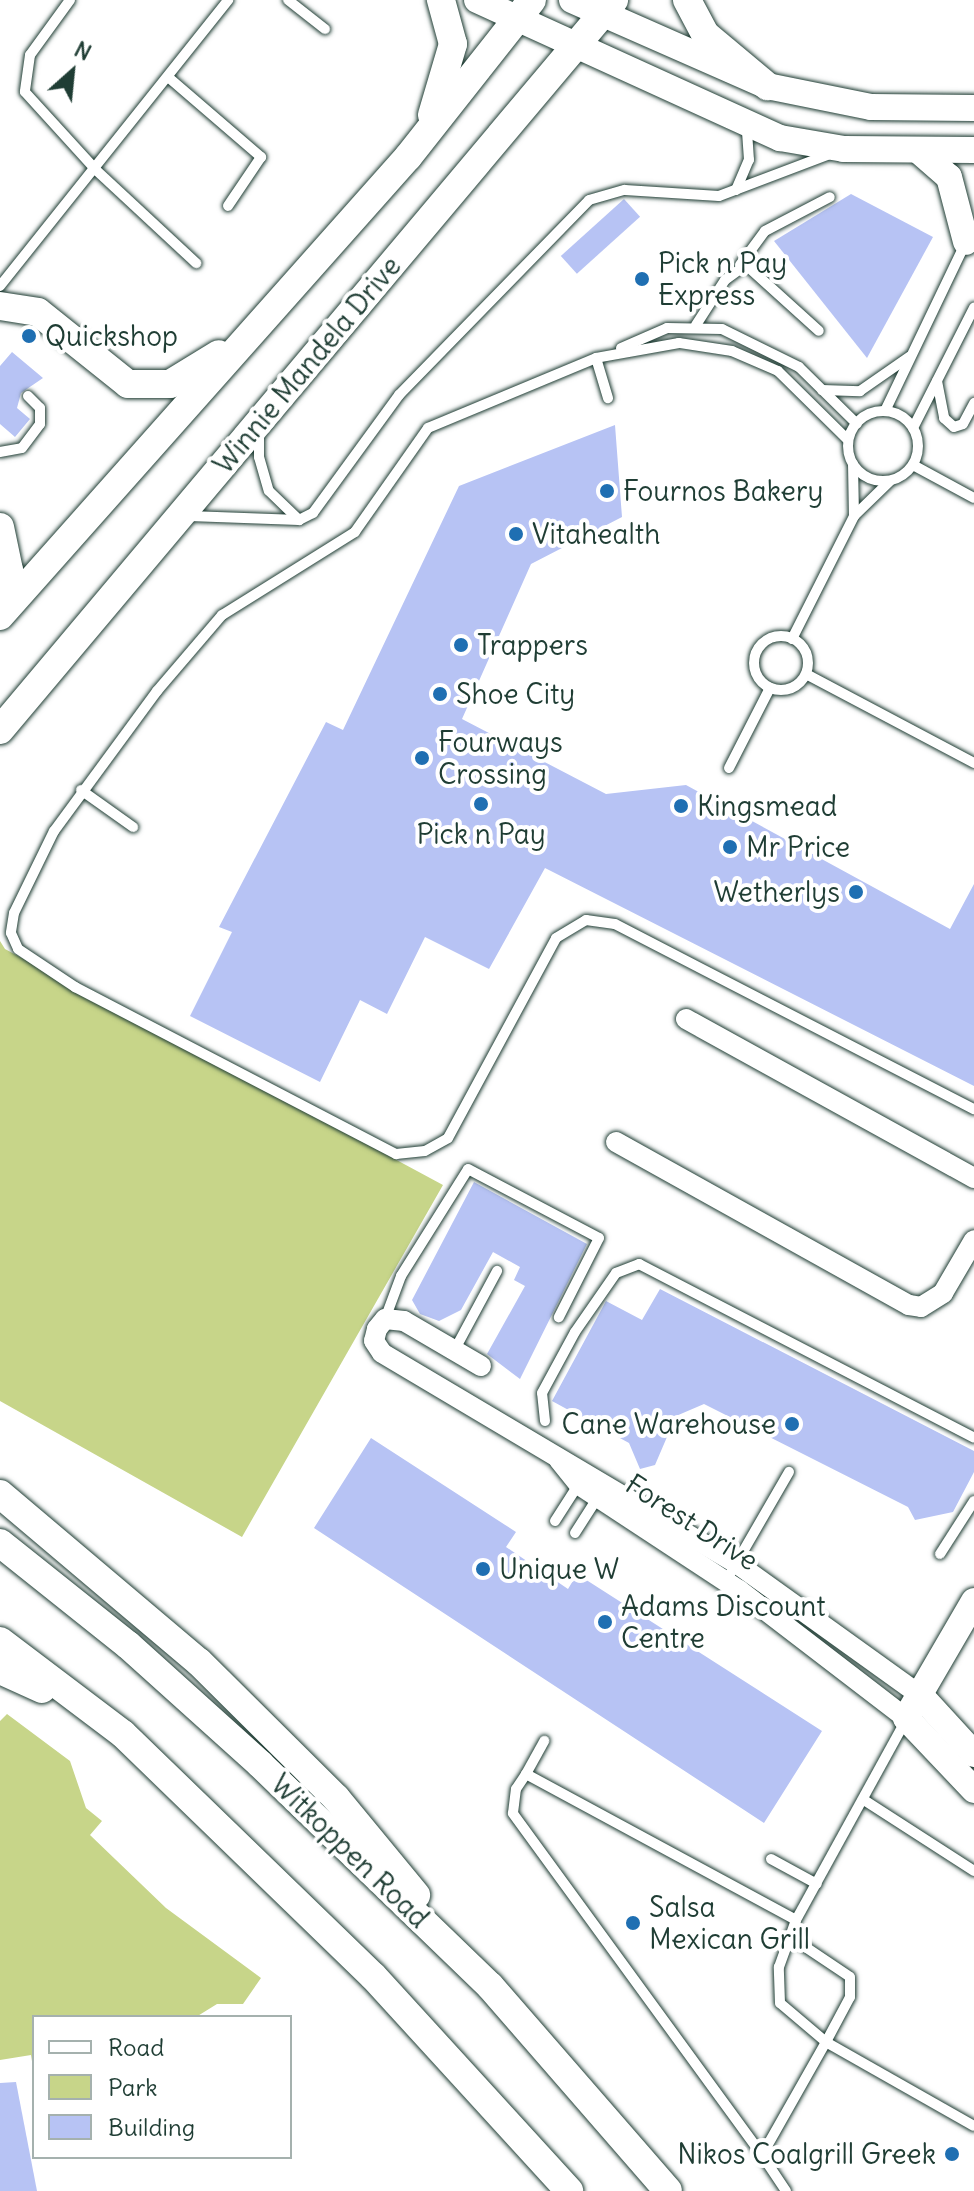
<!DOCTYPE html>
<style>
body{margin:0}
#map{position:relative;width:974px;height:2191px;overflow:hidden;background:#fff;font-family:Delius,sans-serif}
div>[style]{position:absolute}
.green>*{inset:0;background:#c7d589}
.building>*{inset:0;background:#b7c3f4;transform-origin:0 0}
.roads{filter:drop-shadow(0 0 2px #1f3d34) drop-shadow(0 0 2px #1f3d34)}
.service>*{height:10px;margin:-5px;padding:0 5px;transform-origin:5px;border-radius:5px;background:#fff}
.service>.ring{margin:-5px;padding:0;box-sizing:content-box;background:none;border:10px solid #fff;border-radius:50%}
.minor>*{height:20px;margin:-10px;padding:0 10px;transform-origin:10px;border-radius:10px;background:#fff}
.tertiary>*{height:26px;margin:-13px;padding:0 13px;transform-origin:13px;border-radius:13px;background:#fff}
.secondary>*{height:28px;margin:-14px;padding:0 14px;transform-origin:14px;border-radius:14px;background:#fff}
.dots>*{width:22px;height:22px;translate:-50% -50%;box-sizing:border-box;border:4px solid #fff;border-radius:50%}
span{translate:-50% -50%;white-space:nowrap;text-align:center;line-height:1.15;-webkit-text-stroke:8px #fff;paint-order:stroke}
.poi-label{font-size:28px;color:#1f3d34}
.left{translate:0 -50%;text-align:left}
.right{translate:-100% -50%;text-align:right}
.street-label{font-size:28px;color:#1f3d34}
.legend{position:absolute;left:32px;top:2015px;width:260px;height:144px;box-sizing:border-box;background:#fff;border:2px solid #a5b1ae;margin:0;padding:10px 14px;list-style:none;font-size:24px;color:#1f3d34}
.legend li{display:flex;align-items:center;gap:16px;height:40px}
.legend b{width:40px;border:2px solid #a5b1ae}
.north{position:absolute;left:32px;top:32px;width:80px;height:80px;-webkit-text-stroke:6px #fff;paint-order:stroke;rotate:27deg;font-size:22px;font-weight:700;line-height:32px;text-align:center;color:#1f3d34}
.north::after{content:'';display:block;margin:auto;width:28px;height:36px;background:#1f3d34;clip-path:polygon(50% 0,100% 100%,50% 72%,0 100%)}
</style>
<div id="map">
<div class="green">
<div style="clip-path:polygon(0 941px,5px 949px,443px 1185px,242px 1537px,0 1401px)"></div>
<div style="clip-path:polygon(7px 1714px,70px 1761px,86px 1808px,102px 1821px,90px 1835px,166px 1908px,261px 1978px,243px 2004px,217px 2004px,196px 2017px,34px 2017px,34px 2074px,31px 2055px,0 2060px,0 1721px)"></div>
</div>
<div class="building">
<div style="clip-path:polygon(851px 194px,933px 237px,867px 358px,774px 241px)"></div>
<div style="left:624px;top:199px;width:24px;height:85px;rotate:48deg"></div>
<div style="clip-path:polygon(12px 352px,43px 378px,21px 393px,17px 408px,30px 419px,15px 437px,0 424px,0 366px)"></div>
<div style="clip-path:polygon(615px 425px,622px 517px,531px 564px,462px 719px,606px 794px,686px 785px,950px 929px,974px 884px,974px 1086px,545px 868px,489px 969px,425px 937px,387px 1014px,360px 1000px,320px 1082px,190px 1016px,232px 932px,219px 927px,326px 722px,343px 730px,459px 486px)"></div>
<div style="clip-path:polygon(474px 1182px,587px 1244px,520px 1379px,487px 1354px,525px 1286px,514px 1280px,520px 1267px,493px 1252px,461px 1310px,439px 1321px,420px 1314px,412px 1300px)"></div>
<div style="clip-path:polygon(660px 1289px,974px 1451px,974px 1472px,953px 1512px,915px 1520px,908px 1507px,704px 1404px,676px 1416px,655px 1465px,640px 1469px,629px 1443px,552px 1401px,606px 1301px,642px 1320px)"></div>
<div style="clip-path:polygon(371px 1438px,516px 1532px,506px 1547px,568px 1589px,577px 1574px,822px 1731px,764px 1823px,314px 1528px)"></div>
<div style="clip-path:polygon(16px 2082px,37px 2191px,0 2191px,0 2083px)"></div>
</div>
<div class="roads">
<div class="service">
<div style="left:70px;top:0;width:68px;rotate:126deg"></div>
<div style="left:30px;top:55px;width:37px;rotate:98deg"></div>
<div style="left:25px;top:92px;width:105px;rotate:47.7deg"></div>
<div style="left:96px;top:170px;width:137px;rotate:42.9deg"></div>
<div style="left:288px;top:0;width:47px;rotate:38.1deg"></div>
<div style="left:168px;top:77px;width:123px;rotate:40.7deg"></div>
<div style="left:261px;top:157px;width:59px;rotate:124deg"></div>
<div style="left:736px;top:190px;width:33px;rotate:-67deg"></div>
<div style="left:749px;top:160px;width:32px;rotate:-94deg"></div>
<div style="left:740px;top:265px;width:42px;rotate:-53.7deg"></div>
<div style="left:765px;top:231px;width:73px;rotate:-27.6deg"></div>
<div style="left:0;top:286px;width:366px;rotate:-51.4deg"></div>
<div style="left:696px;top:325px;width:54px;rotate:-57.2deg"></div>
<div style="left:725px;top:280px;width:26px;rotate:-36deg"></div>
<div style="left:746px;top:265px;width:98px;rotate:42.1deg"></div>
<div style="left:621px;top:348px;width:50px;rotate:-23.5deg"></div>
<div style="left:667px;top:328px;width:55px;rotate:1deg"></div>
<div style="left:722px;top:329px;width:86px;rotate:26.3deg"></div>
<div style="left:799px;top:367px;width:81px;rotate:44.5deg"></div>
<div style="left:596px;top:358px;width:42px;rotate:73.3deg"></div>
<div style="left:937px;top:381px;width:38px;rotate:79deg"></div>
<div style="left:944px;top:418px;width:13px;rotate:42deg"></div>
<div style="left:954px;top:427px;width:9px;rotate:-18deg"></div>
<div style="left:963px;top:424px;width:24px;rotate:-62deg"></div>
<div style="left:822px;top:390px;width:38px;rotate:2deg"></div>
<div style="left:860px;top:391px;width:60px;rotate:-34.8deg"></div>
<div style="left:885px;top:411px;width:185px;rotate:-64.4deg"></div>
<div class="ring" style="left:848px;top:411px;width:60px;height:60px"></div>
<div style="left:913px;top:428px;width:135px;rotate:-63.1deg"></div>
<div style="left:259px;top:432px;width:25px;rotate:90deg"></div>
<div style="left:259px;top:457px;width:35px;rotate:74deg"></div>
<div style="left:269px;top:491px;width:42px;rotate:44deg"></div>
<div style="left:848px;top:440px;width:98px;rotate:-135.4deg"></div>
<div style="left:778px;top:371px;width:50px;rotate:-156.5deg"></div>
<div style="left:732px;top:351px;width:54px;rotate:-171.4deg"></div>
<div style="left:679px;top:343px;width:84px;rotate:169.8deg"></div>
<div style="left:596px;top:358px;width:182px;rotate:157.4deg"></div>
<div style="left:428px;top:428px;width:127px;rotate:125.1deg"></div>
<div style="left:355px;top:532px;width:157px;rotate:148deg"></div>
<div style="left:222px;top:615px;width:100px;rotate:130.5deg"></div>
<div style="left:157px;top:691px;width:174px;rotate:126.3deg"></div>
<div style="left:54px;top:831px;width:91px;rotate:116deg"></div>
<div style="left:14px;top:913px;width:20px;rotate:99deg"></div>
<div style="left:11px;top:933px;width:17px;rotate:66deg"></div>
<div style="left:18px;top:949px;width:69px;rotate:33.7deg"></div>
<div style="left:75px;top:987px;width:362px;rotate:27.5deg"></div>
<div style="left:396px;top:1154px;width:29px;rotate:-6deg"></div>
<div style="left:425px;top:1151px;width:26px;rotate:-29deg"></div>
<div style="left:448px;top:1138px;width:227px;rotate:-61.6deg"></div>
<div style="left:556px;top:938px;width:35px;rotate:-31deg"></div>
<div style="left:586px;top:920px;width:29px;rotate:8deg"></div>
<div style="left:615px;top:924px;width:404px;rotate:27.3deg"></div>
<div style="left:0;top:452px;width:22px;rotate:-10deg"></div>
<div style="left:22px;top:448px;width:30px;rotate:-53deg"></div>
<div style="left:40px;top:424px;width:16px;rotate:-90deg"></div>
<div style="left:40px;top:408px;width:17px;rotate:-135deg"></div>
<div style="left:853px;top:464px;width:52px;rotate:88.9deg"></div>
<div style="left:913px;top:465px;width:69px;rotate:28.4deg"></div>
<div style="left:189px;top:516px;width:110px;rotate:2.1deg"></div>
<div style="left:299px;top:520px;width:16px;rotate:-27deg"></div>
<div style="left:313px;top:513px;width:146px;rotate:-53.9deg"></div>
<div style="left:399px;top:395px;width:272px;rotate:-45.7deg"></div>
<div style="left:589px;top:200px;width:37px;rotate:-16deg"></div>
<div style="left:625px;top:190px;width:94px;rotate:3.7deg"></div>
<div style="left:719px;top:196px;width:119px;rotate:-20.7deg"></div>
<div class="ring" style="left:754px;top:636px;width:44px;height:44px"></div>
<div style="left:792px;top:639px;width:138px;rotate:-63.2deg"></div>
<div style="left:854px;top:516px;width:50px;rotate:-44.2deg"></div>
<div style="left:806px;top:674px;width:190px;rotate:27.9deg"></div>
<div style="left:729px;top:768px;width:90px;rotate:-62.9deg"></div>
<div style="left:81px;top:790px;width:64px;rotate:35.4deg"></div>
<div style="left:385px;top:1319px;width:46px;rotate:-69.6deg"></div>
<div style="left:401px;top:1276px;width:126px;rotate:-57.9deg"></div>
<div style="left:468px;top:1169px;width:148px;rotate:27.8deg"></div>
<div style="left:599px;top:1238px;width:89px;rotate:116.9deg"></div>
<div style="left:454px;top:1351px;width:91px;rotate:-61.7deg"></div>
<div style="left:545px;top:1421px;width:28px;rotate:-96deg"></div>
<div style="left:542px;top:1393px;width:69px;rotate:-61.6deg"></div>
<div style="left:575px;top:1332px;width:72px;rotate:-55.2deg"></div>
<div style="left:616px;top:1273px;width:25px;rotate:-21deg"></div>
<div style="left:639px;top:1264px;width:377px;rotate:27.4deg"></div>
<div style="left:555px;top:1521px;width:46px;rotate:-57.3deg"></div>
<div style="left:575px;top:1533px;width:43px;rotate:-57.4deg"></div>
<div style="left:940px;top:1554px;width:63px;rotate:-57.3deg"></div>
<div style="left:726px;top:1581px;width:126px;rotate:-60deg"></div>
<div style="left:526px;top:1774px;width:38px;rotate:-61deg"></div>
<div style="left:864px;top:1800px;width:131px;rotate:32.8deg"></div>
<div style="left:771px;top:1859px;width:52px;rotate:28.5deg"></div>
<div style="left:789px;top:1936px;width:73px;rotate:33.9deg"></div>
<div style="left:850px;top:1977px;width:20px;rotate:90deg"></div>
<div style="left:850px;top:1997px;width:51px;rotate:118.1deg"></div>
<div style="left:826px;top:2042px;width:170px;rotate:29.6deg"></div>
<div style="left:762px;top:2155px;width:423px;rotate:-126.1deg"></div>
<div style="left:513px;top:1813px;width:24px;rotate:-83deg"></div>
<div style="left:516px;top:1789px;width:18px;rotate:-56deg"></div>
<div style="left:526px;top:1774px;width:307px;rotate:28.4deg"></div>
<div style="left:786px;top:2191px;width:43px;rotate:-123.7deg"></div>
<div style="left:762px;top:2155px;width:130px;rotate:-60.5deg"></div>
<div style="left:826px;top:2042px;width:60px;rotate:-139.7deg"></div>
<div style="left:780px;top:2003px;width:36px;rotate:-92deg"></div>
<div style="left:779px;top:1967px;width:50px;rotate:-70.1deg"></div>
<div style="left:796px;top:1920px;width:228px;rotate:-61.2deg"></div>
</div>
<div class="minor">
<div style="left:686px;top:1019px;width:329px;rotate:28.9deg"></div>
<div style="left:616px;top:1142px;width:335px;rotate:29.1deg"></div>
<div style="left:909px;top:1305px;width:12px;rotate:9deg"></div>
<div style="left:921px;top:1307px;width:26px;rotate:-32deg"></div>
<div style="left:943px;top:1293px;width:61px;rotate:-59.7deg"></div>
<div style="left:481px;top:1366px;width:89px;rotate:-149.7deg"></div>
<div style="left:404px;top:1321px;width:19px;rotate:-174deg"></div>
<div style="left:385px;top:1319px;width:13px;rotate:129deg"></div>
<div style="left:377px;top:1329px;width:12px;rotate:104deg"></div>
<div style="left:374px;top:1341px;width:14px;rotate:56deg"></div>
<div style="left:382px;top:1353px;width:412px;rotate:30.7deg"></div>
<div style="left:736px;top:1563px;width:226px;rotate:35.7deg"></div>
<div style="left:559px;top:1460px;width:32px;rotate:51deg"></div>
<div style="left:579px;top:1485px;width:191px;rotate:33.3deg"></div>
<div style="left:739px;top:1590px;width:210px;rotate:37.5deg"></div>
</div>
<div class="tertiary">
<div style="left:477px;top:0;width:333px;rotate:24.5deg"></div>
<div style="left:780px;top:138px;width:65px;rotate:9.8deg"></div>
<div style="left:844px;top:149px;width:130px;rotate:0.4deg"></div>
<div style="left:572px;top:0;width:213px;rotate:23.8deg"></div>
<div style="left:767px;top:86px;width:106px;rotate:11.4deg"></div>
<div style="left:871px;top:107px;width:103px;rotate:0.6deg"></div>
<div style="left:920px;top:152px;width:38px;rotate:41deg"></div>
<div style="left:949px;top:177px;width:67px;rotate:75.3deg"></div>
<div style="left:974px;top:1601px;width:135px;rotate:120.2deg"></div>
<div style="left:906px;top:1718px;width:99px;rotate:46.6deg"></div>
<div style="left:920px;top:1695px;width:80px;rotate:47.5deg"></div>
</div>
<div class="secondary">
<div style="left:687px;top:0;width:40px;rotate:62deg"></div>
<div style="left:706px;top:35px;width:80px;rotate:39.9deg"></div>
<div style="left:432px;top:115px;width:74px;rotate:-73.5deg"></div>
<div style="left:453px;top:44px;width:46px;rotate:-105.3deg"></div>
<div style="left:0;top:306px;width:38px;rotate:9deg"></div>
<div style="left:38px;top:312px;width:115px;rotate:38.7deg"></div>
<div style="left:128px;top:384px;width:42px"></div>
<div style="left:170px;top:384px;width:57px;rotate:-31.5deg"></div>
<div style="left:0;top:527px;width:44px;rotate:78.2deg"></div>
<div style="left:9px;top:570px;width:29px;rotate:108deg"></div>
<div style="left:0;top:616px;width:614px;rotate:-48.37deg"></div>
<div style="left:408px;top:157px;width:200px;rotate:-51.7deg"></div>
<div style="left:0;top:730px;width:954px;rotate:-49.93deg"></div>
<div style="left:0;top:1494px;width:260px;rotate:40.2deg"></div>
<div style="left:199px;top:1662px;width:193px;rotate:44.8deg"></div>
<div style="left:336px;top:1798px;width:126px;rotate:50.5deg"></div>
<div style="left:0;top:1543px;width:164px;rotate:38.6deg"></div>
<div style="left:128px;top:1645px;width:178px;rotate:42deg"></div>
<div style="left:260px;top:1764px;width:320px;rotate:44deg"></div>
<div style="left:490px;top:1986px;width:271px;rotate:49deg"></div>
<div style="left:0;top:1641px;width:154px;rotate:37.1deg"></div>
<div style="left:123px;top:1734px;width:348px;rotate:44.1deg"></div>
<div style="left:373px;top:1976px;width:291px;rotate:47.6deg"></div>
<div style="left:0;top:1670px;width:46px;rotate:24.3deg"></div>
</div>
</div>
<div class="dots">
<div style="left:642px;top:279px;background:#1f6fb2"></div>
<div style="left:29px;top:336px;background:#1f6fb2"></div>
<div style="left:607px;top:491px;background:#1f6fb2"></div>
<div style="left:516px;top:534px;background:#1f6fb2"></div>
<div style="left:461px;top:645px;background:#1f6fb2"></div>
<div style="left:440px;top:694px;background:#1f6fb2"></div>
<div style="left:422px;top:758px;background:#1f6fb2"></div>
<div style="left:481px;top:804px;background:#1f6fb2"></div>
<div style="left:681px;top:806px;background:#1f6fb2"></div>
<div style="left:730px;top:847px;background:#1f6fb2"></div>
<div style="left:856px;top:892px;background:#1f6fb2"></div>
<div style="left:792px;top:1424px;background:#1f6fb2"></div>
<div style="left:483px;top:1569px;background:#1f6fb2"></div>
<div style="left:605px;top:1622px;background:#1f6fb2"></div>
<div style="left:633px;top:1923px;background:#1f6fb2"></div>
<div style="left:952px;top:2154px;background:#1f6fb2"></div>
</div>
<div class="poi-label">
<span class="left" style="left:658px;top:279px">Pick n Pay<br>Express</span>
<span class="left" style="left:45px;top:336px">Quickshop</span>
<span class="left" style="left:623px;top:491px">Fournos Bakery</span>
<span class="left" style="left:532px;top:534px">Vitahealth</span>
<span class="left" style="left:477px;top:645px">Trappers</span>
<span class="left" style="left:456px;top:694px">Shoe City</span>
<span class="left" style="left:438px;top:758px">Fourways<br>Crossing</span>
<span class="left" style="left:697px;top:806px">Kingsmead</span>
<span style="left:481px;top:834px">Pick n Pay</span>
<span class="left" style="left:746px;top:847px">Mr Price</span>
<span class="right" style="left:840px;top:892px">Wetherlys</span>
<span class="right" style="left:776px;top:1424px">Cane Warehouse</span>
<span class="left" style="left:499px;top:1569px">Unique W</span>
<span class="left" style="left:621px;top:1622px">Adams Discount<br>Centre</span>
<span class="left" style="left:649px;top:1923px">Salsa<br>Mexican Grill</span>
<span class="right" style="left:936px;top:2154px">Nikos Coalgrill Greek</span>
</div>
<div class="street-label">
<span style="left:307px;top:365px;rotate:-50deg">Winnie Mandela Drive</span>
<span style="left:692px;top:1522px;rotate:33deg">Forest Drive</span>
<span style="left:350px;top:1851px;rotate:44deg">Witkoppen Road</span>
</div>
<ul class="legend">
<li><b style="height:10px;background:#fff"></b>Road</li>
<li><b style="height:22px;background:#c7d589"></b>Park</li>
<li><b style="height:22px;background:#b7c3f4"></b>Building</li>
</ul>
<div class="north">N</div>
</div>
